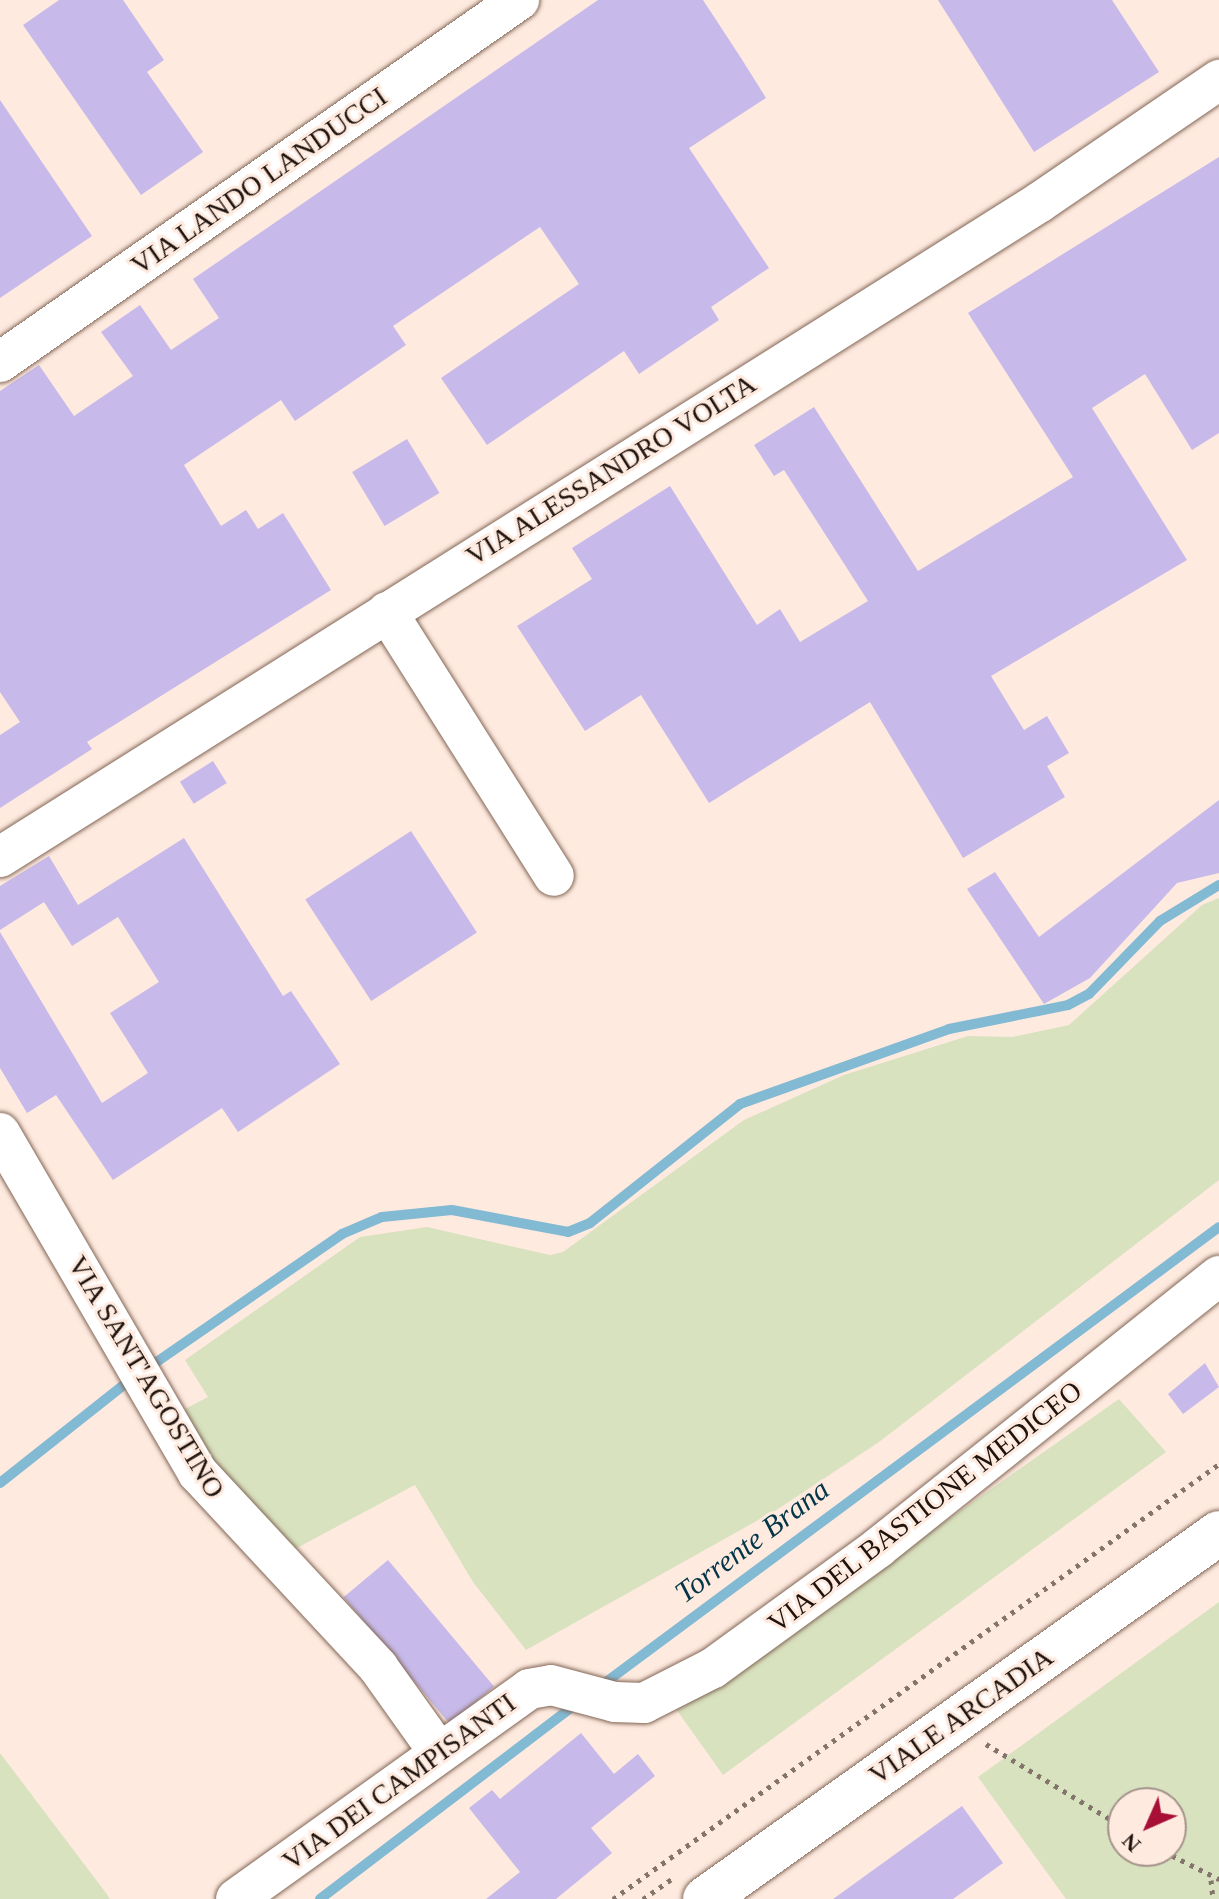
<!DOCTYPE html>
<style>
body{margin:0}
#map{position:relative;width:1219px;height:1899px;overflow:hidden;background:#feeadf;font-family:Georgia,serif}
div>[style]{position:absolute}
.green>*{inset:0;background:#d8e2bf}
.stream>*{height:10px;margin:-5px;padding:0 5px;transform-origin:5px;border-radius:5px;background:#82b9d3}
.building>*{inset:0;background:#c7baea;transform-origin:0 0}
.path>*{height:5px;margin-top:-2.5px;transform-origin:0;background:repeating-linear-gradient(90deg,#83746c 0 4px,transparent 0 10px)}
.roads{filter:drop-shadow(0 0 2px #826656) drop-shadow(0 0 2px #826656)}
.street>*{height:40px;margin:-20px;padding:0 20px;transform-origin:20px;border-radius:20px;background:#fff}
.secondary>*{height:44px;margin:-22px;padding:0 22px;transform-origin:22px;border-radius:22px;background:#fff}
span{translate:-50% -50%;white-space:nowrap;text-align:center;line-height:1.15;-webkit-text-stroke:6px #feeadf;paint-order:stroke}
.street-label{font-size:28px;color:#1e130d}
.water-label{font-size:30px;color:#023547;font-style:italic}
.north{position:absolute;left:1107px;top:1787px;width:80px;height:80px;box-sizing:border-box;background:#feeadf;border:2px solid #a4948b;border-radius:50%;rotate:225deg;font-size:22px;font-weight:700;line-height:32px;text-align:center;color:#1e130d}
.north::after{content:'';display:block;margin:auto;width:28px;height:36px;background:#a70f37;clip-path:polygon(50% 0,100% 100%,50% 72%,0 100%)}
</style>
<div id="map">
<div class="green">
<div style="clip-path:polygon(1219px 898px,1219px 1180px,879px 1442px,778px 1509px,526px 1650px,473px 1582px,415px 1485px,293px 1550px,200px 1449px,183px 1417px,185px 1409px,208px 1397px,185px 1360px,360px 1237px,427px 1227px,550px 1255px,563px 1252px,744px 1120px,844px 1075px,968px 1036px,1012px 1037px,1069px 1025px,1202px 905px)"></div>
<div style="clip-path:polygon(1119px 1399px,1166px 1452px,723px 1775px,671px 1702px,745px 1662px)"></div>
<div style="clip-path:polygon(evenodd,1219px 1602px,1219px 1899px,1066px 1899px,978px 1777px,1219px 1602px,1123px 1803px,1171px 1803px,1171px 1851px,1123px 1851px,1123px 1803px)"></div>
<div style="clip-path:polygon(0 1753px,106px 1893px,110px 1899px,0 1899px)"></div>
</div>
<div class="stream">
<div style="left:158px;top:1361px;width:224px;rotate:-34.6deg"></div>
<div style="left:342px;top:1234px;width:43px;rotate:-23deg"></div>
<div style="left:382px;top:1217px;width:70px;rotate:-5.7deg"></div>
<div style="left:452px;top:1210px;width:118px;rotate:10.7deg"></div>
<div style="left:568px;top:1232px;width:24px;rotate:-22deg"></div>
<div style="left:590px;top:1223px;width:191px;rotate:-38.4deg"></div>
<div style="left:740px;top:1104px;width:222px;rotate:-19.7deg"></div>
<div style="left:949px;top:1029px;width:121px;rotate:-11.4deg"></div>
<div style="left:1068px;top:1005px;width:24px;rotate:-28deg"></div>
<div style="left:1089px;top:994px;width:102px;rotate:-45.8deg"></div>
<div style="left:1160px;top:921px;width:69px;rotate:-31.4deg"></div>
<div style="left:0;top:1483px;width:159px;rotate:-38.4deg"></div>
<div style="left:598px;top:1688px;width:773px;rotate:-36.59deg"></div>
<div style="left:320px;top:1899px;width:325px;rotate:-37.3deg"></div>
</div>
<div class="building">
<div style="clip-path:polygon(59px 0,123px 0,164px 60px,147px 72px,203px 152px,141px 195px,23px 25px)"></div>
<div style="clip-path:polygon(598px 0,703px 0,741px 58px,766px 98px,689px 148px,769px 268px,711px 307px,719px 320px,639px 374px,624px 351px,487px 445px,441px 378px,579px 284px,540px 227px,393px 326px,406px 345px,295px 421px,281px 400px,184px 465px,221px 526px,246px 510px,258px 529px,283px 513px,331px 590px,87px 742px,92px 749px,0 808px,0 735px,20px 722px,0 692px,0 391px,39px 365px,74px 416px,133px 376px,101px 332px,140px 305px,171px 350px,219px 318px,193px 279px)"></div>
<div style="clip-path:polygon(938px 0,1112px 0,1159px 72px,1034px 152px)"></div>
<div style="clip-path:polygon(0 100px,92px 236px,0 298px)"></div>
<div style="clip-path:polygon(1219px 157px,1219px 433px,1192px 450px,1145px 374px,1092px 408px,1187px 560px,991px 676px,1024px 730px,1047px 716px,1069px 753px,1047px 766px,1065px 797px,963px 858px,870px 702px,709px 803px,641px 695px,585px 731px,517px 626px,592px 579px,572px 548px,670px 486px,757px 625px,780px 609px,800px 642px,868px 601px,784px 470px,774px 476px,754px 445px,814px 407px,918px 571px,1073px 477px,968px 313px)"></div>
<div style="left:407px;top:439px;width:63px;height:64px;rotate:59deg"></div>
<div style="left:213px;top:761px;width:26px;height:39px;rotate:58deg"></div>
<div style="clip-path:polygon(1219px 800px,1219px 873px,1177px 883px,1090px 978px,1044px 1004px,967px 889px,995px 872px,1039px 937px)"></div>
<div style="left:411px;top:831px;width:121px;height:126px;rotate:57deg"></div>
<div style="clip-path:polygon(184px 838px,283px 996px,291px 991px,340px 1064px,238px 1132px,222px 1108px,113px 1180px,56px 1095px,27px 1113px,0 1068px,0 932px,102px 1103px,148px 1073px,110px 1013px,159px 982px,118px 917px,72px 946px,44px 902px,0 930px,0 886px,49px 856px,78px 905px)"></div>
<div style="clip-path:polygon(1205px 1363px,1219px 1387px,1183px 1414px,1168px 1394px)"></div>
<div style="left:388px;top:1560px;width:165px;height:58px;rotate:50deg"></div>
<div style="clip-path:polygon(581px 1733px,614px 1774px,638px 1754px,655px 1776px,591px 1828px,612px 1853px,556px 1899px,486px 1899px,520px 1872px,469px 1808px,492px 1790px,500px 1799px)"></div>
<div style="clip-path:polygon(962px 1806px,1003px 1863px,953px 1899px,833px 1899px)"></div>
</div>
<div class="path">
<div style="left:986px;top:1744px;width:160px;rotate:31.2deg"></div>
<div style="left:1163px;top:1851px;width:63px;rotate:26.6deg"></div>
<div style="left:1211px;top:1880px;width:19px;rotate:84deg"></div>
<div style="left:613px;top:1899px;width:746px;rotate:-35.67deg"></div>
<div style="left:643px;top:1899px;width:35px;rotate:-35deg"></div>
</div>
<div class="roads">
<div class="street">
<div style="left:0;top:362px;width:633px;rotate:-34.9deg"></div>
<div style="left:387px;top:612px;width:312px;rotate:57.7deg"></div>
<div style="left:0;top:857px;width:1229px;rotate:-32.2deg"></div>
<div style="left:1040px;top:202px;width:217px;rotate:-34.3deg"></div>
<div style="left:0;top:1133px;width:393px;rotate:59.8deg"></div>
<div style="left:198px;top:1473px;width:265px;rotate:47.1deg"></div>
<div style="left:378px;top:1667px;width:103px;rotate:54.5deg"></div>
<div style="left:236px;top:1899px;width:360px;rotate:-35.6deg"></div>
<div style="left:529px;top:1689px;width:22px;rotate:-10deg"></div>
<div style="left:551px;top:1685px;width:66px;rotate:14.9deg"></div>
<div style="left:615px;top:1702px;width:29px;rotate:2deg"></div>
<div style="left:644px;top:1703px;width:77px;rotate:-26.9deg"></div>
<div style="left:713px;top:1668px;width:204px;rotate:-36deg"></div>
<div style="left:878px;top:1548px;width:436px;rotate:-38.6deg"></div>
</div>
<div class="secondary">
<div style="left:705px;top:1899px;width:631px;rotate:-35.45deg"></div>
</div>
</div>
<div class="street-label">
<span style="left:259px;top:181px;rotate:-35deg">VIA LANDO LANDUCCI</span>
<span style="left:611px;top:470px;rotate:-32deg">VIA ALESSANDRO VOLTA</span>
<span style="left:146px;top:1377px;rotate:59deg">VIA SANT'AGOSTINO</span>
<span style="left:925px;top:1507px;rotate:-38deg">VIA DEL BASTIONE MEDICEO</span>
<span style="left:961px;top:1716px;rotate:-35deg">VIALE ARCADIA</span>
<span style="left:399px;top:1782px;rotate:-36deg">VIA DEI CAMPISANTI</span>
</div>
<div class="water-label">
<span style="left:752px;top:1541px;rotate:-37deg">Torrente Brana</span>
</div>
<div class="north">N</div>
</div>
